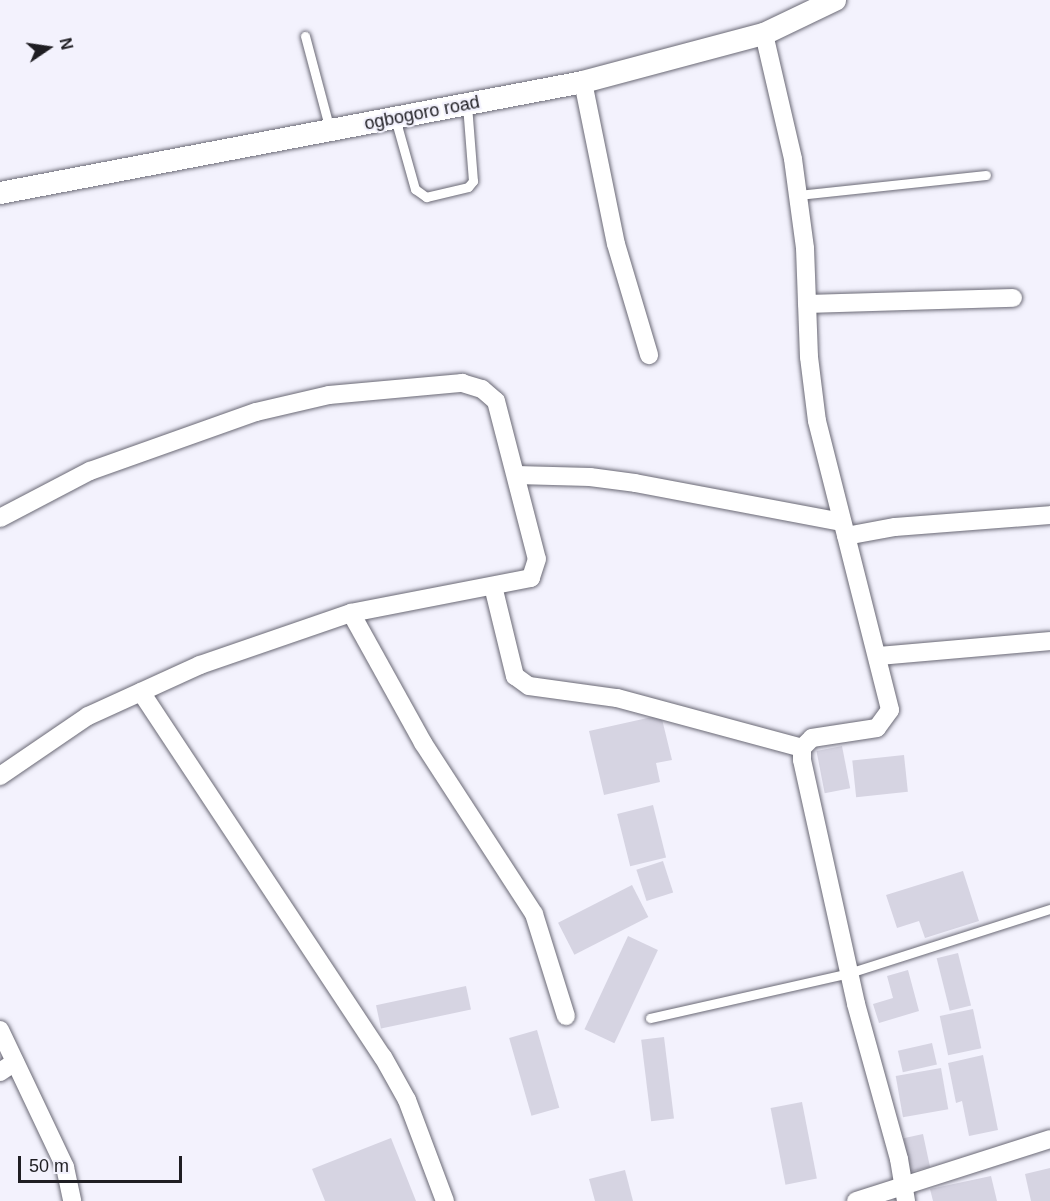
<!DOCTYPE html>
<style>
body{margin:0}
#map{position:relative;width:1050px;height:1201px;overflow:hidden;background:#f3f2fd;font-family:Helvetica,sans-serif}
div>[style]{position:absolute}
.building>*{inset:0;background:#d6d4e2;transform-origin:0 0}
.roads{filter:drop-shadow(0 0 2px #6a6975) drop-shadow(0 0 2px #6a6975)}
.service>*{height:9px;margin:-4.5px;padding:0 4.5px;transform-origin:4.5px;border-radius:4.5px;background:#fff}
.minor>*{height:18px;margin:-9px;padding:0 9px;transform-origin:9px;border-radius:9px;background:#fff}
.tertiary>*{height:22px;margin:-11px;padding:0 11px;transform-origin:11px;border-radius:11px;background:#fff}
span{translate:-50% -50%;white-space:nowrap;text-align:center;line-height:1.15;-webkit-text-stroke:4.5px #f3f2fd;paint-order:stroke}
.street-label{font-size:18px;color:#1f1e23}
.north{position:absolute;left:18px;top:18px;width:60px;height:60px;-webkit-text-stroke:4px #f3f2fd;paint-order:stroke;rotate:77deg;font-size:16px;font-weight:700;line-height:24px;text-align:center;color:#1f1e23}
.north::after{content:'';display:block;margin:auto;width:21px;height:27px;background:#1f1e23;clip-path:polygon(50% 0,100% 100%,50% 72%,0 100%)}
.scale{position:absolute;left:18px;top:1156px;width:164px;height:27px;box-sizing:border-box;border:3px solid #1f1e23;border-top:0;padding-left:8px;font-size:18px;line-height:21px;white-space:nowrap;color:#1f1e23;-webkit-text-stroke:4px #f3f2fd;paint-order:stroke}
</style>
<div id="map">
<div class="building">
<div style="clip-path:polygon(661px 715px,672px 760px,656px 763px,660px 782px,604px 795px,589px 731px)"></div>
<div style="left:842px;top:746px;width:43px;height:26px;rotate:79deg"></div>
<div style="left:904px;top:755px;width:37px;height:52px;rotate:84deg"></div>
<div style="left:653px;top:805px;width:54px;height:37px;rotate:76deg"></div>
<div style="left:663px;top:861px;width:33px;height:28px;rotate:72deg"></div>
<div style="clip-path:polygon(963px 871px,979px 921px,925px 938px,919px 921px,897px 928px,886px 895px)"></div>
<div style="left:632px;top:885px;width:36px;height:83px;rotate:63deg"></div>
<div style="left:628px;top:936px;width:33px;height:103px;rotate:25deg"></div>
<div style="left:958px;top:953px;width:54px;height:22px;rotate:76deg"></div>
<div style="clip-path:polygon(908px 970px,919px 1011px,879px 1023px,873px 1004px,893px 998px,887px 976px)"></div>
<div style="left:466px;top:986px;width:24px;height:92px;rotate:78deg"></div>
<div style="left:973px;top:1009px;width:40px;height:34px;rotate:78deg"></div>
<div style="left:537px;top:1030px;width:81px;height:29px;rotate:74deg"></div>
<div style="left:664px;top:1037px;width:82px;height:23px;rotate:83deg"></div>
<div style="left:932px;top:1043px;width:22px;height:35px;rotate:77deg"></div>
<div style="clip-path:polygon(983px 1055px,998px 1130px,969px 1136px,962px 1101px,956px 1103px,948px 1063px)"></div>
<div style="left:941px;top:1068px;width:42px;height:46px;rotate:80deg"></div>
<div style="left:802px;top:1102px;width:78px;height:32px;rotate:79deg"></div>
<div style="left:923px;top:1134px;width:34px;height:20px;rotate:78deg"></div>
<div style="clip-path:polygon(391px 1138px,416px 1201px,325px 1201px,312px 1169px)"></div>
<div style="clip-path:polygon(1050px 1168px,1050px 1201px,1031px 1201px,1025px 1174px)"></div>
<div style="clip-path:polygon(625px 1170px,633px 1201px,595px 1201px,589px 1179px)"></div>
<div style="clip-path:polygon(991px 1176px,997px 1201px,933px 1201px,930px 1189px)"></div>
</div>
<div class="roads">
<div class="service">
<div style="left:305px;top:36px;width:97px;rotate:75.1deg"></div>
<div style="left:395px;top:118px;width:74px;rotate:74.3deg"></div>
<div style="left:415px;top:189px;width:14px;rotate:36deg"></div>
<div style="left:426px;top:197px;width:43px;rotate:-13.4deg"></div>
<div style="left:468px;top:187px;width:8px;rotate:-50deg"></div>
<div style="left:473px;top:181px;width:77px;rotate:-94.5deg"></div>
<div style="left:798px;top:195px;width:189px;rotate:-6.1deg"></div>
<div style="left:650px;top:1018px;width:204px;rotate:-12.7deg"></div>
<div style="left:849px;top:973px;width:211px;rotate:-17.7deg"></div>
</div>
<div class="minor">
<div style="left:764px;top:34px;width:128px;rotate:76.9deg"></div>
<div style="left:793px;top:159px;width:90px;rotate:82.3deg"></div>
<div style="left:805px;top:248px;width:109px;rotate:87.9deg"></div>
<div style="left:809px;top:357px;width:64px;rotate:82.9deg"></div>
<div style="left:817px;top:421px;width:298px;rotate:75.8deg"></div>
<div style="left:890px;top:710px;width:22px;rotate:126deg"></div>
<div style="left:877px;top:728px;width:66px;rotate:171.3deg"></div>
<div style="left:812px;top:738px;width:14px;rotate:135deg"></div>
<div style="left:802px;top:748px;width:12px;rotate:90deg"></div>
<div style="left:802px;top:760px;width:250px;rotate:77.5deg"></div>
<div style="left:856px;top:1004px;width:161px;rotate:74.5deg"></div>
<div style="left:899px;top:1159px;width:43px;rotate:80.5deg"></div>
<div style="left:583px;top:82px;width:165px;rotate:78.5deg"></div>
<div style="left:616px;top:244px;width:116px;rotate:73.4deg"></div>
<div style="left:807px;top:304px;width:206px;rotate:-1.7deg"></div>
<div style="left:516px;top:475px;width:74px;rotate:1.5deg"></div>
<div style="left:590px;top:477px;width:45px;rotate:7.6deg"></div>
<div style="left:635px;top:483px;width:211px;rotate:10.7deg"></div>
<div style="left:0;top:518px;width:102px;rotate:-27.6deg"></div>
<div style="left:90px;top:471px;width:176px;rotate:-19.6deg"></div>
<div style="left:256px;top:412px;width:75px;rotate:-13.1deg"></div>
<div style="left:329px;top:395px;width:134px;rotate:-5.2deg"></div>
<div style="left:462px;top:383px;width:21px;rotate:17deg"></div>
<div style="left:482px;top:389px;width:18px;rotate:41deg"></div>
<div style="left:496px;top:401px;width:163px;rotate:75.5deg"></div>
<div style="left:537px;top:559px;width:20px;rotate:108deg"></div>
<div style="left:531px;top:578px;width:183px;rotate:169deg"></div>
<div style="left:351px;top:613px;width:160px;rotate:161deg"></div>
<div style="left:200px;top:665px;width:123px;rotate:155.5deg"></div>
<div style="left:88px;top:716px;width:107px;rotate:145.7deg"></div>
<div style="left:846px;top:536px;width:50px;rotate:-10.4deg"></div>
<div style="left:895px;top:527px;width:155px;rotate:-4.4deg"></div>
<div style="left:493px;top:586px;width:93px;rotate:76.3deg"></div>
<div style="left:515px;top:676px;width:17px;rotate:36deg"></div>
<div style="left:529px;top:686px;width:89px;rotate:7.8deg"></div>
<div style="left:617px;top:698px;width:192px;rotate:15.1deg"></div>
<div style="left:351px;top:613px;width:149px;rotate:61deg"></div>
<div style="left:423px;top:743px;width:204px;rotate:57deg"></div>
<div style="left:534px;top:914px;width:107px;rotate:72.6deg"></div>
<div style="left:879px;top:656px;width:172px;rotate:-5deg"></div>
<div style="left:141px;top:692px;width:438px;rotate:56.5deg"></div>
<div style="left:383px;top:1057px;width:49px;rotate:60.8deg"></div>
<div style="left:407px;top:1100px;width:108px;rotate:69.4deg"></div>
<div style="left:0;top:1030px;width:152px;rotate:64.6deg"></div>
<div style="left:65px;top:1167px;width:35px;rotate:78deg"></div>
<div style="left:0;top:1072px;width:18px;rotate:-34deg"></div>
<div style="left:856px;top:1201px;width:204px;rotate:-17.7deg"></div>
</div>
<div class="tertiary">
<div style="left:0;top:193px;width:593px;rotate:-10.78deg"></div>
<div style="left:583px;top:82px;width:187px;rotate:-14.9deg"></div>
<div style="left:764px;top:34px;width:79px;rotate:-25.6deg"></div>
</div>
</div>
<div class="street-label">
<span style="left:422px;top:113px;rotate:-11deg">ogbogoro road</span>
</div>
<div class="north">N</div>
<div class="scale">50 m</div>
</div>
